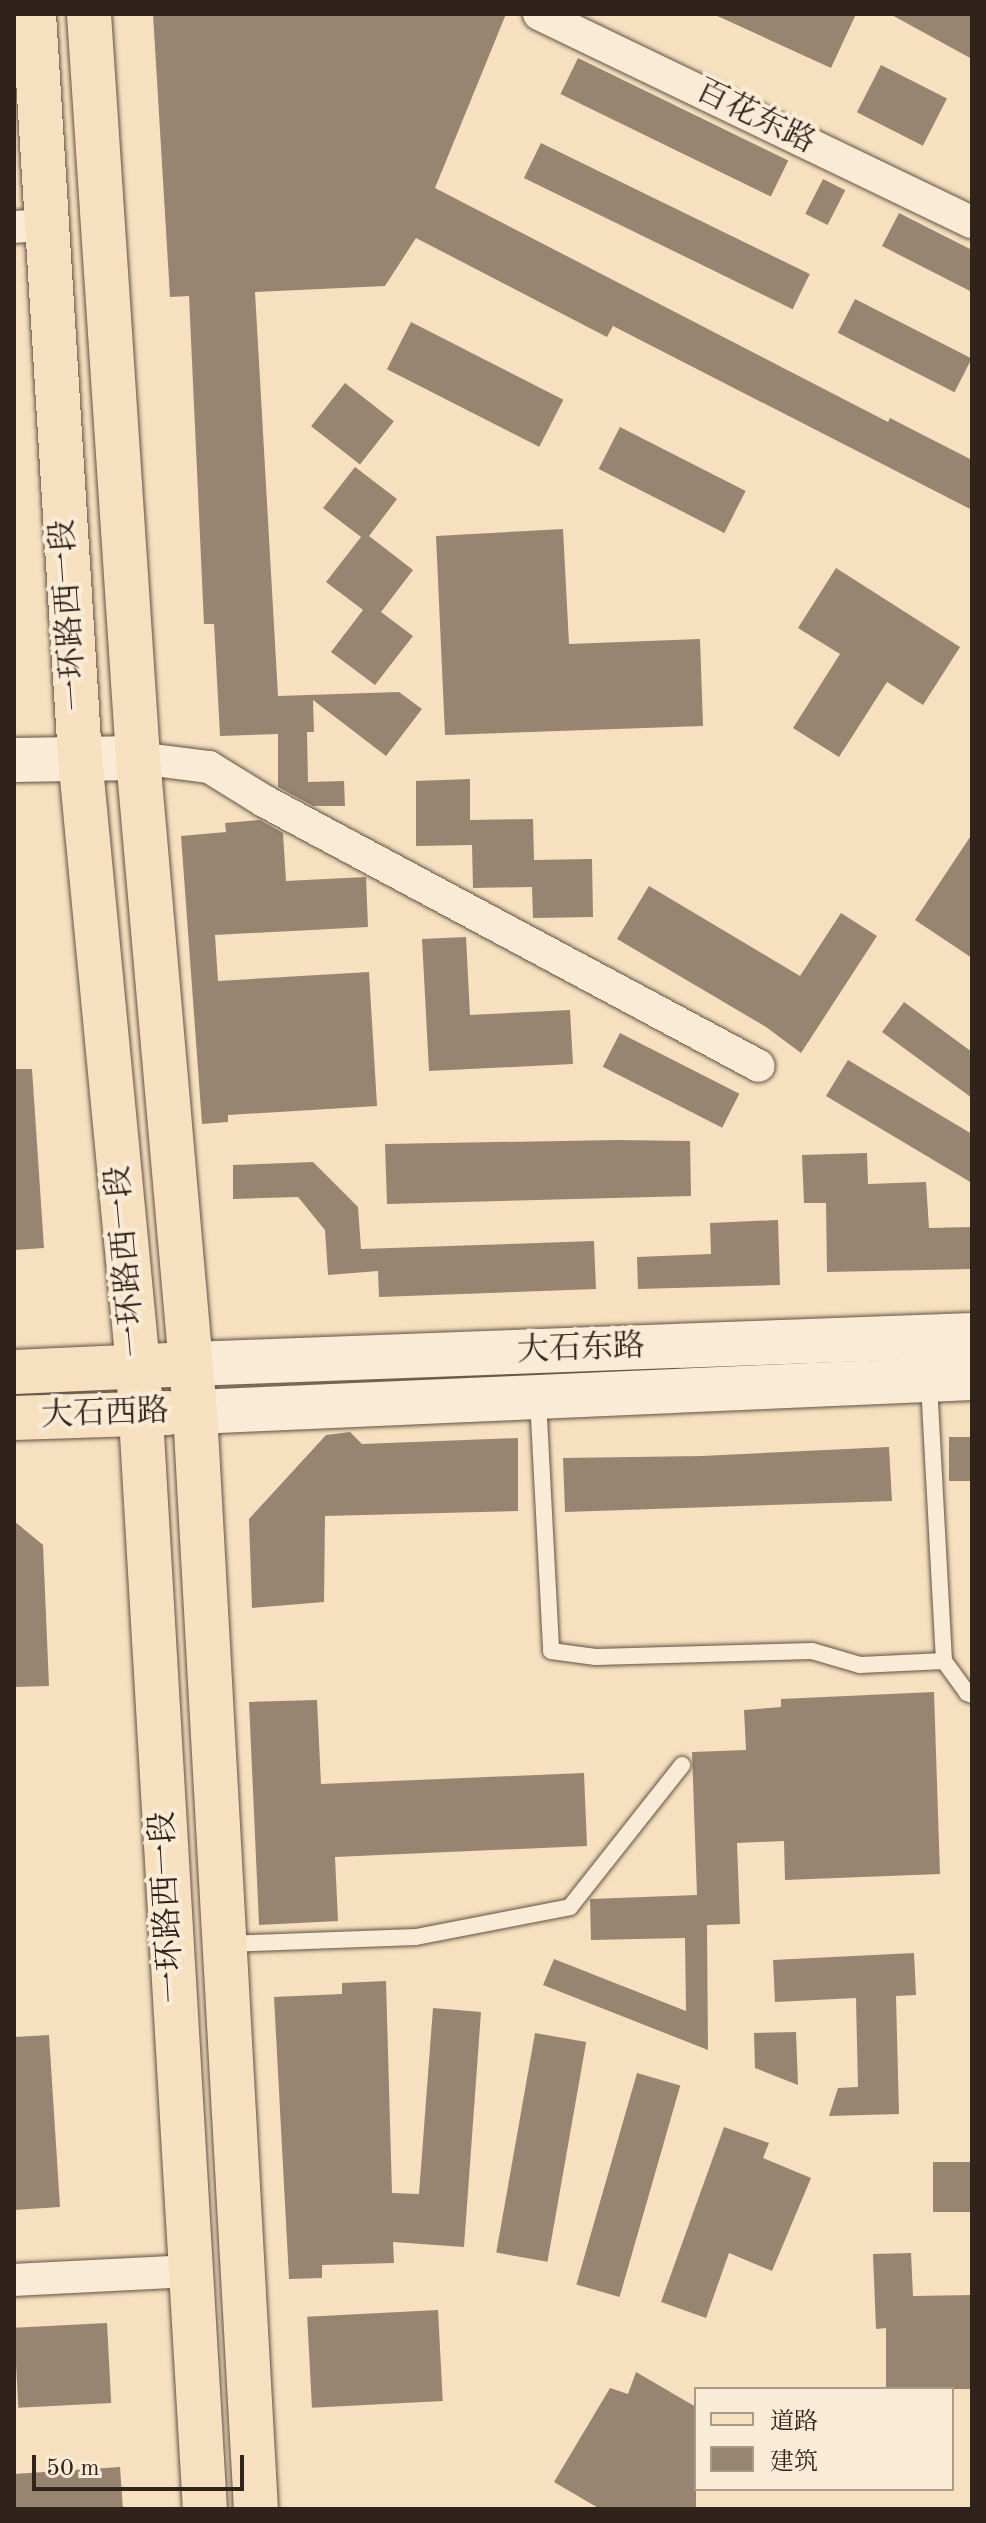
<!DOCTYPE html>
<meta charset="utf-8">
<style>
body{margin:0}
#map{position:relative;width:986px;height:2523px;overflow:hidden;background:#f6e0bf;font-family:"Old Standard TT","Noto Serif SC",serif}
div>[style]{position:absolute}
.building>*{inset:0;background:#978571;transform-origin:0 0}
.roads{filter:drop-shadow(0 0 2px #625245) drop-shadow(0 0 2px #625245)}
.lane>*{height:16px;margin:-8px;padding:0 8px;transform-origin:8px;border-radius:8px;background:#f9ebd5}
.street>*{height:32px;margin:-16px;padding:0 16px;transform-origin:16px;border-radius:16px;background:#f9ebd5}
.secondary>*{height:44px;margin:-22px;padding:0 22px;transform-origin:22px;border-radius:22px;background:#f9ebd5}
.primary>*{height:44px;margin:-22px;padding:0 22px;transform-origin:22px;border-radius:22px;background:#f6e0bf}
span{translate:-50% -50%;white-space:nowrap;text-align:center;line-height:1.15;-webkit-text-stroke:8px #f9ebd5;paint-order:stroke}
.street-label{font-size:32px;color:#30231c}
.frame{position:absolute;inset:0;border:16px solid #30231c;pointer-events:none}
.legend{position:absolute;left:694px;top:2387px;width:260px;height:104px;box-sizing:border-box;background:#f9ebd5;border:2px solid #a99b8b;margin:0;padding:10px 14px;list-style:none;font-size:24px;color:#30231c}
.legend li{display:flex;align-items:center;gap:16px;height:40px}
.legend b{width:40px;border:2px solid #a99b8b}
.scale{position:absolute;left:32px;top:2455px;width:212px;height:36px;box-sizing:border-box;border:4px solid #30231c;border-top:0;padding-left:10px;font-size:24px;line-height:28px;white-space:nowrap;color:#30231c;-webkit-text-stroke:6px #f9ebd5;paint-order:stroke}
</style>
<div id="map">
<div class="building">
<div style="clip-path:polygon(153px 14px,506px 14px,435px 188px,888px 422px,890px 418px,972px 460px,972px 510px,613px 326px,607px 337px,416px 238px,385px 286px,255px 292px,278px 696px,399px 692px,422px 709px,386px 756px,313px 700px,314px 732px,307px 732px,308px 782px,344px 781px,345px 806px,313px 806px,278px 787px,278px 734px,220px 736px,214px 624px,204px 624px,189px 296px,170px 297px)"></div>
<div style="clip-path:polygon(713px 14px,856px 14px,831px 68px)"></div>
<div style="clip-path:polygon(890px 14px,972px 14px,972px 59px)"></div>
<div style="left:578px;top:58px;width:234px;height:40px;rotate:26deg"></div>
<div style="left:881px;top:65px;width:74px;height:53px;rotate:27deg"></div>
<div style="left:541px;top:143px;width:299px;height:39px;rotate:26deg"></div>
<div style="left:823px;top:179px;width:25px;height:39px;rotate:27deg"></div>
<div style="clip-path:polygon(899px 213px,972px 250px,972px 292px,882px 246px)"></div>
<div style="left:855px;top:299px;width:131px;height:38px;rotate:27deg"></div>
<div style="left:411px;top:322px;width:171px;height:53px;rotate:27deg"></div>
<div style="left:345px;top:383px;width:62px;height:55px;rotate:38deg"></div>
<div style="left:620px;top:427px;width:141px;height:47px;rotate:27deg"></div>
<div style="clip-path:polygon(355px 467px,397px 499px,369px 536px,413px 570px,381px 612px,413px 636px,375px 685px,331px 652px,363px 610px,326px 582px,361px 537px,323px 508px)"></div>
<div style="clip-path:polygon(563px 529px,569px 644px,700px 639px,703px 726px,445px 735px,436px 536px)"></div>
<div style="clip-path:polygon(836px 568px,960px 647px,923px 705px,887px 682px,839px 757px,793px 728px,840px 654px,798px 628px)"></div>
<div style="clip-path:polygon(470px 779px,470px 820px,533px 819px,534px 860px,592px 859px,593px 917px,533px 918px,532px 887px,473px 888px,472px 845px,416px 846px,416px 781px)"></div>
<div style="clip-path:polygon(260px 820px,283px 833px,286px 881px,366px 877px,368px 927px,215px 935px,218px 981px,369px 972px,377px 1106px,228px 1115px,228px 1122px,202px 1124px,181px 836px,226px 832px,225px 823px)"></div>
<div style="clip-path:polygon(972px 834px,972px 958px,915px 920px)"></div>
<div style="clip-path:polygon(649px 886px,800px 976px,841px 913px,877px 936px,801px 1053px,766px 1027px,617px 939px)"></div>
<div style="clip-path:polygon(466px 937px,470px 1015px,570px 1010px,573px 1064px,429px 1071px,422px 939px)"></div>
<div style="clip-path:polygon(904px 1002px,972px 1052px,972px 1098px,882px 1032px)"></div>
<div style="left:620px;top:1033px;width:134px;height:38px;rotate:27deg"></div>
<div style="clip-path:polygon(848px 1060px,972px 1134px,972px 1183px,826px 1096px)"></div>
<div style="clip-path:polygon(14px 1069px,32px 1069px,44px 1248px,14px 1250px)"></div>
<div style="clip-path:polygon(617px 1140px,690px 1141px,691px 1196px,387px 1204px,385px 1144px)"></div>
<div style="clip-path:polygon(867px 1153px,868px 1184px,926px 1182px,929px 1228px,972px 1227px,972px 1269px,827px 1272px,826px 1203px,804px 1203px,802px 1155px)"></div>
<div style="clip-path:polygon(313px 1162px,358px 1207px,361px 1249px,594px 1241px,596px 1289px,379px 1297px,378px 1271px,328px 1275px,325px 1230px,298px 1197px,233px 1199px,233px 1165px)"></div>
<div style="clip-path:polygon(778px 1220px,780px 1285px,638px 1289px,637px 1257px,711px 1254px,710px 1223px)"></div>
<div style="clip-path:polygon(350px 1432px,362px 1444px,518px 1438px,518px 1511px,325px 1516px,324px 1602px,252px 1608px,249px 1519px,326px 1435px)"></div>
<div style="left:972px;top:1437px;width:44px;height:23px;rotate:90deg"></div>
<div style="clip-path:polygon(889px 1447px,892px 1501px,565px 1512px,563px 1458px,702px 1456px)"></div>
<div style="clip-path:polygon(14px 1521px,43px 1545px,49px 1686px,14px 1687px)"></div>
<div style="clip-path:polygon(934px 1692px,940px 1874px,785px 1880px,784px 1841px,737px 1843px,740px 1924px,707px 1925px,708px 2050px,543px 1985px,554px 1959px,686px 2011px,685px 1938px,591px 1940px,590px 1899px,697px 1895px,692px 1752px,746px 1750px,744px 1710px,781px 1707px,781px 1699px)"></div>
<div style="clip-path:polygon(317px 1700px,321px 1784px,584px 1773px,587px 1846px,335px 1857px,338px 1921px,259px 1925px,249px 1702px)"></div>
<div style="clip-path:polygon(914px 1953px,916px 1995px,896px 1996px,899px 2114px,829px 2116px,838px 2088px,858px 2087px,856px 1998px,775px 2002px,773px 1960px)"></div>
<div style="clip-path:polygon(386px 1981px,392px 2193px,419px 2194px,433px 2008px,481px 2012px,464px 2247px,393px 2242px,394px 2263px,322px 2265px,322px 2278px,289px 2279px,274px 1997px,342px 1994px,342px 1983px)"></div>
<div style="clip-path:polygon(796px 2032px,798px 2085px,755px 2068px,754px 2033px)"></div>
<div style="left:535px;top:2033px;width:52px;height:223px;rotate:10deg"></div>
<div style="clip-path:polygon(49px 2035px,60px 2207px,14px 2210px,14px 2037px)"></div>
<div style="left:637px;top:2073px;width:45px;height:220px;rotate:16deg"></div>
<div style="clip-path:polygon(724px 2127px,769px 2143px,763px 2158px,811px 2178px,772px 2271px,729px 2253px,706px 2318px,661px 2302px)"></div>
<div style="left:972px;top:2162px;width:50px;height:39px;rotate:90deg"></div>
<div style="clip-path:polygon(911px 2253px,913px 2296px,972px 2295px,972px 2389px,886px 2389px,886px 2328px,876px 2329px,873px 2254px)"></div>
<div style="left:438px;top:2310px;width:91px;height:131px;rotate:87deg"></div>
<div style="left:107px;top:2323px;width:80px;height:93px;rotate:87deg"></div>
<div style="clip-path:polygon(636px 2372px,696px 2407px,696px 2509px,600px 2509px,554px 2482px,610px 2388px,628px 2394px)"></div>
<div style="clip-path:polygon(120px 2467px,123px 2509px,14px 2509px,14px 2474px)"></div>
</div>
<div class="roads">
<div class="lane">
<div style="left:538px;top:1399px;width:252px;rotate:87deg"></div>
<div style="left:551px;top:1651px;width:45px;rotate:7.6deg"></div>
<div style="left:596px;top:1657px;width:216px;rotate:-1.6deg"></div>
<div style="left:812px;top:1651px;width:50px;rotate:16.3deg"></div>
<div style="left:860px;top:1665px;width:84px;rotate:-2.7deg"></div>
<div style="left:944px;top:1661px;width:280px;rotate:-93.1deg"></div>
<div style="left:944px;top:1661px;width:39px;rotate:54deg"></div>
<div style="left:967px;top:1693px;width:5px;rotate:22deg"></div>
<div style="left:226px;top:1944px;width:190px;rotate:-2.1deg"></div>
<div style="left:416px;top:1937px;width:157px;rotate:-11deg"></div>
<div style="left:570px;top:1907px;width:181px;rotate:-51.7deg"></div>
</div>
<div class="street">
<div style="left:539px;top:14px;width:480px;rotate:25.7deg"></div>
<div style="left:14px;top:227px;width:32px;rotate:-4deg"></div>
<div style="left:138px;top:758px;width:72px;rotate:7.2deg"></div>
<div style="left:209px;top:767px;width:65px;rotate:31.7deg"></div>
<div style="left:264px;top:801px;width:561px;rotate:28.16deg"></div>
<div style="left:14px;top:2280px;width:176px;rotate:-2.9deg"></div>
</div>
<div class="secondary">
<div style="left:14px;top:760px;width:124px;rotate:-0.9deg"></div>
<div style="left:191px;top:1364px;width:782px;rotate:-2.13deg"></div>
<div style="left:195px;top:1412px;width:778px;rotate:-2.51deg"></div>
</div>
<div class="primary">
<div style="left:34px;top:14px;width:744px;rotate:86.46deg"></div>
<div style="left:80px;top:757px;width:612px;rotate:84.56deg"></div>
<div style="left:138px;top:1366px;width:1145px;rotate:86.65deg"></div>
<div style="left:89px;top:14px;width:746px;rotate:86.23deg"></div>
<div style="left:138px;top:758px;width:656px;rotate:85.02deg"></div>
<div style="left:195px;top:1412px;width:1099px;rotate:86.82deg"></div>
<div style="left:14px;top:1372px;width:155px;rotate:-2.6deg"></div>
<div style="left:14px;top:1418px;width:154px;rotate:-1.9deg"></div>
</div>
</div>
<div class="street-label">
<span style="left:755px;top:118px;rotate:26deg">百花东路</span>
<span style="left:71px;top:615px;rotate:-94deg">一环路西一段</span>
<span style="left:128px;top:1261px;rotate:-95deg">一环路西一段</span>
<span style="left:581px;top:1350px;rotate:-2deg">大石东路</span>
<span style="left:105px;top:1415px;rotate:-2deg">大石西路</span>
<span style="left:169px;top:1907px;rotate:-93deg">一环路西一段</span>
</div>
<div class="frame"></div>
<ul class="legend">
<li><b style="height:10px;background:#f6e0bf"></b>道路</li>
<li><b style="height:22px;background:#978571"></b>建筑</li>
</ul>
<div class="scale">50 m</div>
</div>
